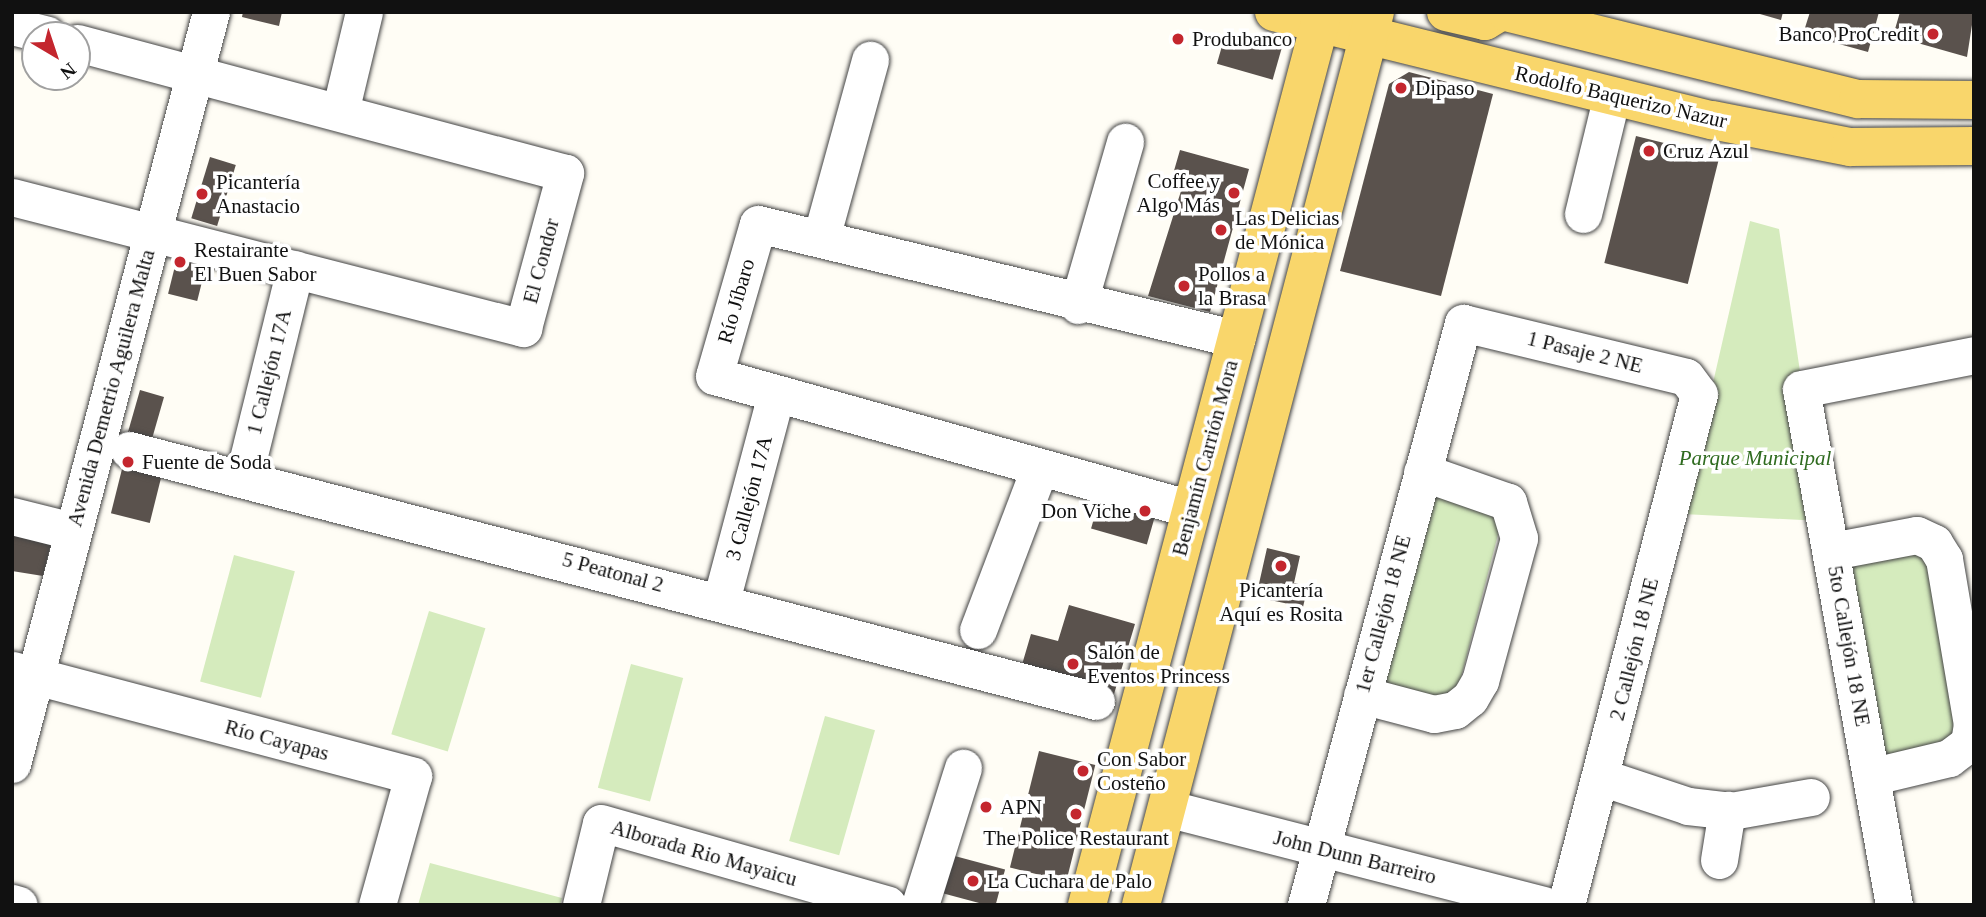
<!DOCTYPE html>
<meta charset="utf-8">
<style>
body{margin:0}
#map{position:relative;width:1986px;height:917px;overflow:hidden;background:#fffdf5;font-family:"Times New Roman",serif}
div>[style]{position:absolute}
.green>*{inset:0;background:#d5ebbd;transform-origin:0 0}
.building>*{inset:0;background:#5a524d;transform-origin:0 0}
.roads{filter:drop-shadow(0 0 2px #444) drop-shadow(0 0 2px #444)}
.minor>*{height:37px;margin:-18.5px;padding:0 18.5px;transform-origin:18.5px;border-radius:18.5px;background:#fff}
.major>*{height:38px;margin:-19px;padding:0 19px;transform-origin:19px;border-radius:19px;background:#f9d66b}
.dots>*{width:19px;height:19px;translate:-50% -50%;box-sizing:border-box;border:4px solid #fff;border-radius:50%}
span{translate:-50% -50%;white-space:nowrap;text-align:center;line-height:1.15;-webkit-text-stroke:7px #fff;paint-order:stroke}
.poi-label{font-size:21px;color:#111}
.right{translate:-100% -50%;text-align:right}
.left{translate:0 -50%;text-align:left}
.street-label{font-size:21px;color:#111}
.park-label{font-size:21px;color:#2f6b1f;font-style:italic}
.frame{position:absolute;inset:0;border:14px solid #111;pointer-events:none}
.north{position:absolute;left:21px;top:21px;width:70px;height:70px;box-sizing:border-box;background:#fff;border:2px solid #a0a0a0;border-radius:50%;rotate:141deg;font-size:19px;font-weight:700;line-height:28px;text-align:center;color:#111}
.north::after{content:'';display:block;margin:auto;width:24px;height:32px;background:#c4262e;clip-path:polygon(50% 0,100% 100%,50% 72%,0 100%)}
</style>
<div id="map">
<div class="green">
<div style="clip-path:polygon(1750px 221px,1779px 229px,1822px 521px,1683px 514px)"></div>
<div style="clip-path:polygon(1428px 480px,1485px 500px,1501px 523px,1456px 697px,1443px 701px,1370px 690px)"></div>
<div style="clip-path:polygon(1908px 544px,1933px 560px,1956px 741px,1887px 763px,1848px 555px)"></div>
<div style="left:234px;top:555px;width:63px;height:131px;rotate:15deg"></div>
<div style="left:429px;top:611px;width:59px;height:129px;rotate:17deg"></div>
<div style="left:631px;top:664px;width:54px;height:128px;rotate:15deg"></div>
<div style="left:825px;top:716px;width:52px;height:130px;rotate:16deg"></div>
<div style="clip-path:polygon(430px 863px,562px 898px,560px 905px,418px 905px)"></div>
</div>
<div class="building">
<div style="clip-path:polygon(243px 12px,282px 12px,279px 26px,242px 17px)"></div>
<div style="clip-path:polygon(1753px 12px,1783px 12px,1781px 20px)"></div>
<div style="clip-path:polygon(1810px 12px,1879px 12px,1868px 52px,1803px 34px)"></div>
<div style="clip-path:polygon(1900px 12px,1974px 12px,1967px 57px,1893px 36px)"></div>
<div style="left:1226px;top:32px;width:58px;height:33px;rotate:16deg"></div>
<div style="clip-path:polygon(1409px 72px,1493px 94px,1441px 296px,1340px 271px,1389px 84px)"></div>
<div style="left:1636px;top:136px;width:86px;height:131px;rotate:14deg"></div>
<div style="clip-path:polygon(1180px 150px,1249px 169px,1210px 312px,1148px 296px,1181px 191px,1169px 188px)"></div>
<div style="left:210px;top:157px;width:27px;height:64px;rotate:17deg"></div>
<div style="left:178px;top:254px;width:30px;height:41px;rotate:14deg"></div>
<div style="left:140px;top:390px;width:25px;height:48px;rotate:16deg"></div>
<div style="left:125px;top:457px;width:40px;height:58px;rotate:14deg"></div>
<div style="left:1101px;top:494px;width:58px;height:36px;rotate:16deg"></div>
<div style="clip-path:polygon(12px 521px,54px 532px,43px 576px,12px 571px)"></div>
<div style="clip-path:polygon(1267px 548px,1300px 556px,1294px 583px,1308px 586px,1303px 607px,1256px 597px)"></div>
<div style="clip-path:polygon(1069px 605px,1135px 624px,1114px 694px,1021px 668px,1031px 634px,1058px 641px)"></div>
<div style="left:1039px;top:751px;width:58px;height:120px;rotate:14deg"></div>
<div style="left:951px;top:855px;width:56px;height:39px;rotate:15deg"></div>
</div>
<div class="roads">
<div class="minor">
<div style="left:12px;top:26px;width:36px;rotate:14deg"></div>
<div style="left:340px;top:112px;width:103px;rotate:-76.5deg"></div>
<div style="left:12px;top:197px;width:528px;rotate:14.38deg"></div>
<div style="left:523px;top:328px;width:161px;rotate:-74.8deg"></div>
<div style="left:565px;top:173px;width:505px;rotate:-165.08deg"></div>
<div style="left:1583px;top:214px;width:122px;rotate:-76.3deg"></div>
<div style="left:821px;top:238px;width:185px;rotate:-74.6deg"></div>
<div style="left:1078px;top:305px;width:170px;rotate:-73.9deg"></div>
<div style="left:129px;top:450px;width:999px;rotate:14.55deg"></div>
<div style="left:244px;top:475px;width:212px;rotate:-76.1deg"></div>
<div style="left:1191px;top:509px;width:495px;rotate:-164.4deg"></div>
<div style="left:714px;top:376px;width:158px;rotate:-73.9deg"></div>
<div style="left:758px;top:224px;width:492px;rotate:13.5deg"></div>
<div style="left:12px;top:516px;width:62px;rotate:14deg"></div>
<div style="left:1832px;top:551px;width:86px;rotate:-10.7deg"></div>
<div style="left:1917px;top:535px;width:19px;rotate:25deg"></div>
<div style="left:1934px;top:543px;width:19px;rotate:58deg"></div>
<div style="left:1944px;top:559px;width:167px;rotate:80.4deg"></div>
<div style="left:1972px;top:724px;width:19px;rotate:99deg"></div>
<div style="left:1969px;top:743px;width:25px;rotate:143deg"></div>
<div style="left:1949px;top:758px;width:77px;rotate:166.5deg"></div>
<div style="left:721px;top:601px;width:213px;rotate:-75.1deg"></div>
<div style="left:978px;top:630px;width:174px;rotate:-69.2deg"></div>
<div style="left:13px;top:670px;width:414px;rotate:14.8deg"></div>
<div style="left:413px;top:776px;width:134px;rotate:105.6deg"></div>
<div style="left:1362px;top:695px;width:74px;rotate:14.8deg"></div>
<div style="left:1434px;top:714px;width:21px;rotate:-11deg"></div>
<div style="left:1455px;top:710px;width:19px;rotate:-39deg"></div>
<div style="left:1470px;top:698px;width:20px;rotate:-60deg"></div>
<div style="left:1480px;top:681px;width:148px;rotate:-74.7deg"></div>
<div style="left:1519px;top:538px;width:38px;rotate:-107deg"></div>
<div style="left:1508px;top:502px;width:91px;rotate:-160.8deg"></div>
<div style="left:12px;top:764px;width:778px;rotate:-75.18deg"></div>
<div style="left:1601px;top:777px;width:92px;rotate:18.4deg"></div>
<div style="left:1688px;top:806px;width:43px;rotate:6.6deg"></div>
<div style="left:1731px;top:811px;width:81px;rotate:-9.9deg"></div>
<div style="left:1166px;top:808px;width:390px;rotate:14.4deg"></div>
<div style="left:1719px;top:860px;width:51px;rotate:-80.9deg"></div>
<div style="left:12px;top:903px;width:7px;rotate:16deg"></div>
<div style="left:581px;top:905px;width:84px;rotate:-76.3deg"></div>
<div style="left:601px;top:823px;width:298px;rotate:15.9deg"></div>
<div style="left:920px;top:905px;width:144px;rotate:-72.6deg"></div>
<div style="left:1306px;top:905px;width:603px;rotate:-74.9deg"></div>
<div style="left:1463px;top:323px;width:229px;rotate:13.6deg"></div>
<div style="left:1686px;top:377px;width:21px;rotate:53deg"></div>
<div style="left:1699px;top:394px;width:528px;rotate:104.59deg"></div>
<div style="left:1894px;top:905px;width:524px;rotate:-100.22deg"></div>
<div style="left:1801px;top:389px;width:176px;rotate:-11.1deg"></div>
</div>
<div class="major">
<div style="left:1274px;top:12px;width:451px;rotate:13.9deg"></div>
<div style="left:1712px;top:120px;width:141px;rotate:11.1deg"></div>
<div style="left:1850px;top:147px;width:124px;rotate:-0.5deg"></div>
<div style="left:1446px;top:12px;width:40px;rotate:13deg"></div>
<div style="left:1485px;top:21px;width:17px;rotate:-31deg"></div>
<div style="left:1506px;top:12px;width:363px;rotate:13.9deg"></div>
<div style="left:1858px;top:99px;width:116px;rotate:0.5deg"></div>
<div style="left:1087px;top:905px;width:924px;rotate:-75.2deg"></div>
<div style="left:1141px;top:905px;width:923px;rotate:-75.32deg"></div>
</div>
</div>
<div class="dots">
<div style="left:1933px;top:34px;background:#c4262e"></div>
<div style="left:1178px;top:39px;background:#c4262e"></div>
<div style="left:1401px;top:88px;background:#c4262e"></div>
<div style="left:1649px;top:151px;background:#c4262e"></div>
<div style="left:1234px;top:193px;background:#c4262e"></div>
<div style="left:202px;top:194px;background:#c4262e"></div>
<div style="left:1221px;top:230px;background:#c4262e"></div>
<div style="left:180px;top:262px;background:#c4262e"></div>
<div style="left:1184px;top:286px;background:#c4262e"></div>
<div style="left:128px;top:462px;background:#c4262e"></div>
<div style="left:1145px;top:511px;background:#c4262e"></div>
<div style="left:1281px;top:566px;background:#c4262e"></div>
<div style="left:1073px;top:664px;background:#c4262e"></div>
<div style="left:1083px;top:771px;background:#c4262e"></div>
<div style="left:986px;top:807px;background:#c4262e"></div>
<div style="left:1076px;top:814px;background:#c4262e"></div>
<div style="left:973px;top:881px;background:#c4262e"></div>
</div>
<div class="poi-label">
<span class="right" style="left:1919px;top:34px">Banco ProCredit</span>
<span class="left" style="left:1192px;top:39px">Produbanco</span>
<span class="left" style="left:1415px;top:88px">Dipaso</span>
<span class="left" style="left:1663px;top:151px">Cruz Azul</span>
<span class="right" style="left:1220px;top:193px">Coffee y<br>Algo Más</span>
<span class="left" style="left:216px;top:194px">Picantería<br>Anastacio</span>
<span class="left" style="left:1235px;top:230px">Las Delicias<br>de Mónica</span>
<span class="left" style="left:194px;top:262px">Restairante<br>El Buen Sabor</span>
<span class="left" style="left:1198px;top:286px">Pollos a<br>la Brasa</span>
<span class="left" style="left:142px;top:462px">Fuente de Soda</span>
<span class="right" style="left:1131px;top:511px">Don Viche</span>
<span style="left:1281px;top:602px">Picantería<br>Aquí es Rosita</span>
<span class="left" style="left:1087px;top:664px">Salón de<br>Eventos Princess</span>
<span class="left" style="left:1097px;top:771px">Con Sabor<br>Costeño</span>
<span class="left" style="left:1000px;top:807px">APN</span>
<span style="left:1076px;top:838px">The Police Restaurant</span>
<span class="left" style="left:987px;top:881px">La Cuchara de Palo</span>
</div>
<div class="street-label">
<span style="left:1621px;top:97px;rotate:13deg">Rodolfo Baquerizo Nazur</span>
<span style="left:541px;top:261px;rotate:-75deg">El Condor</span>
<span style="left:736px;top:301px;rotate:-74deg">Río Jíbaro</span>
<span style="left:1585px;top:352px;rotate:14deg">1 Pasaje 2 NE</span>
<span style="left:269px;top:372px;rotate:-76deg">1 Callejón 17A</span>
<span style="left:111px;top:388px;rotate:-75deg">Avenida Demetrio Aguilera Malta</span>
<span style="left:1205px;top:458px;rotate:-75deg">Benjamín Carrión Mora</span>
<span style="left:749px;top:498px;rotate:-75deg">3 Callejón 17A</span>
<span style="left:613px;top:572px;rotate:15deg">5 Peatonal 2</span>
<span style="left:1383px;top:614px;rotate:-75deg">1er Callejón 18 NE</span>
<span style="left:1849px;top:646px;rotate:80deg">5to Callejón 18 NE</span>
<span style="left:1634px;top:649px;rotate:-76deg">2 Callejón 18 NE</span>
<span style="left:277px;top:740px;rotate:15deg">Río Cayapas</span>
<span style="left:704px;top:853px;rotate:16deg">Alborada Rio Mayaicu</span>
<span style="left:1355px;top:857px;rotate:14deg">John Dunn Barreiro</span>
</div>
<div class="park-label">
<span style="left:1755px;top:458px">Parque Municipal</span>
</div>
<div class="frame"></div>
<div class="north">N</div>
</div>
